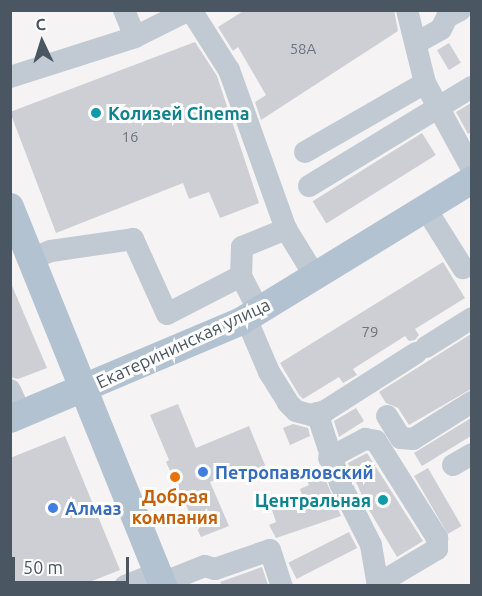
<!DOCTYPE html>
<meta charset="utf-8">
<style>
body{margin:0}
#map{position:relative;width:482px;height:596px;overflow:hidden;background:#f5f3f3;font-family:Ubuntu,sans-serif}
div>[style]{position:absolute}
.building>*{inset:0;background:#cdcfd5;transform-origin:0 0}
.minor>*{height:22px;margin:-11px;padding:0 11px;transform-origin:11px;border-radius:11px;background:#c1cad2}
.major>*{height:28px;margin:-14px;padding:0 14px;transform-origin:14px;border-radius:14px;background:#b3c2d1}
.dots>*{width:16px;height:16px;translate:-50% -50%;box-sizing:border-box;border:3px solid #fff;border-radius:50%}
span{translate:-50% -50%;white-space:nowrap;text-align:center;line-height:1.15;-webkit-text-stroke:6px #fff;paint-order:stroke}
.number-label{font-size:15px;color:#6b747e}
.number-label span{-webkit-text-stroke-width:0}
.culture-label{font-size:18px;color:#0d838f;font-weight:700}
.left{translate:0 -50%;text-align:left}
.right{translate:-100% -50%;text-align:right}
.street-label{font-size:18px;color:#4a5661}
.shop-label{font-size:18px;color:#366cbe;font-weight:700}
.food-label{font-size:18px;color:#c56008;font-weight:700}
.frame{position:absolute;inset:0;border:12px solid #4a5661;pointer-events:none}
.north{position:absolute;left:12px;top:12px;width:60px;height:60px;-webkit-text-stroke:4px #fff;paint-order:stroke;rotate:356deg;font-size:16px;font-weight:700;line-height:24px;text-align:center;color:#4a5661}
.north::after{content:'';display:block;margin:auto;width:21px;height:27px;background:#4a5661;clip-path:polygon(50% 0,100% 100%,50% 72%,0 100%)}
.scale{position:absolute;left:12px;top:557px;width:117px;height:27px;box-sizing:border-box;border:3px solid #4a5661;border-top:0;padding-left:8px;font-size:18px;line-height:21px;white-space:nowrap;color:#4a5661;-webkit-text-stroke:4px #fff;paint-order:stroke}
</style>
<div id="map">
<div class="building">
<div style="clip-path:polygon(245px 10px,394px 10px,398px 31px,261px 120px,255px 102px,266px 95px,238px 47px,233px 51px,218px 27px)"></div>
<div style="clip-path:polygon(195px 42px,217px 76px,259px 203px,220px 218px,209px 192px,189px 199px,183px 183px,56px 233px,10px 112px)"></div>
<div style="left:449px;top:43px;width:23px;height:14px;rotate:59deg"></div>
<div style="clip-path:polygon(471px 103px,471px 132px,468px 134px,456px 112px)"></div>
<div style="left:422px;top:133px;width:26px;height:129px;rotate:58deg"></div>
<div style="clip-path:polygon(443px 262px,465px 298px,415px 329px,419px 335px,415px 340px,409px 341px,405px 336px,353px 369px,357px 375px,343px 383px,339px 377px,303px 399px,299px 395px,280px 363px)"></div>
<div style="clip-path:polygon(10px 281px,47px 368px,18px 379px,10px 377px)"></div>
<div style="clip-path:polygon(471px 334px,471px 389px,409px 425px,398px 408px,386px 403px,379px 392px)"></div>
<div style="clip-path:polygon(178px 404px,196px 448px,249px 426px,269px 475px,248px 483px,242px 469px,210px 482px,229px 526px,201px 537px,166px 462px,169px 460px,150px 415px)"></div>
<div style="clip-path:polygon(356px 408px,364px 421px,339px 437px,334px 421px)"></div>
<div style="clip-path:polygon(471px 418px,471px 436px,422px 466px,414px 453px)"></div>
<div style="clip-path:polygon(293px 424px,308px 428px,310px 436px,290px 445px,283px 428px)"></div>
<div style="clip-path:polygon(65px 436px,120px 570px,82px 585px,10px 585px,10px 458px)"></div>
<div style="clip-path:polygon(367px 453px,423px 541px,397px 557px,366px 505px,348px 463px)"></div>
<div style="left:428px;top:468px;width:67px;height:16px;rotate:60deg"></div>
<div style="clip-path:polygon(321px 469px,341px 516px,276px 538px,269px 525px,276px 522px,272px 510px,302px 495px,300px 489px,309px 485px,305px 476px)"></div>
<div style="left:349px;top:532px;width:18px;height:68px;rotate:63deg"></div>
<div style="clip-path:polygon(262px 567px,268px 585px,222px 585px,220px 582px)"></div>
</div>
<div class="minor">
<div style="left:124px;top:10px;width:29px;rotate:68deg"></div>
<div style="left:191px;top:10px;width:71px;rotate:57.7deg"></div>
<div style="left:229px;top:70px;width:169px;rotate:70.3deg"></div>
<div style="left:286px;top:229px;width:57px;rotate:58.5deg"></div>
<div style="left:407px;top:10px;width:75px;rotate:76.1deg"></div>
<div style="left:418px;top:42px;width:26px;rotate:-29deg"></div>
<div style="left:441px;top:29px;width:13px;rotate:-63deg"></div>
<div style="left:447px;top:17px;width:15px;rotate:-28deg"></div>
<div style="left:10px;top:77px;width:131px;rotate:-17.7deg"></div>
<div style="left:135px;top:37px;width:60px;rotate:-26.6deg"></div>
<div style="left:305px;top:152px;width:138px;rotate:-29.9deg"></div>
<div style="left:425px;top:83px;width:98px;rotate:61.3deg"></div>
<div style="left:309px;top:186px;width:191px;rotate:-31.3deg"></div>
<div style="left:426px;top:209px;width:70px;rotate:57.9deg"></div>
<div style="left:30px;top:259px;width:22px;rotate:-21deg"></div>
<div style="left:51px;top:251px;width:83px;rotate:-8.3deg"></div>
<div style="left:133px;top:239px;width:82px;rotate:65.6deg"></div>
<div style="left:167px;top:314px;width:83px;rotate:-27.2deg"></div>
<div style="left:241px;top:276px;width:29px;rotate:-88deg"></div>
<div style="left:242px;top:247px;width:48px;rotate:-22.2deg"></div>
<div style="left:241px;top:276px;width:39px;rotate:63deg"></div>
<div style="left:246px;top:318px;width:59px;rotate:66.9deg"></div>
<div style="left:269px;top:372px;width:36px;rotate:58deg"></div>
<div style="left:288px;top:403px;width:11px;rotate:45deg"></div>
<div style="left:296px;top:411px;width:16px;rotate:15deg"></div>
<div style="left:311px;top:415px;width:15px;rotate:-16deg"></div>
<div style="left:325px;top:411px;width:108px;rotate:-32.5deg"></div>
<div style="left:426px;top:347px;width:54px;rotate:-32.2deg"></div>
<div style="left:10px;top:390px;width:27px;rotate:66deg"></div>
<div style="left:317px;top:413px;width:74px;rotate:71.8deg"></div>
<div style="left:340px;top:483px;width:69px;rotate:63.4deg"></div>
<div style="left:371px;top:545px;width:42px;rotate:80.3deg"></div>
<div style="left:387px;top:416px;width:26px;rotate:58deg"></div>
<div style="left:401px;top:438px;width:12px;rotate:5deg"></div>
<div style="left:413px;top:439px;width:70px;rotate:-32.1deg"></div>
<div style="left:329px;top:458px;width:41px;rotate:-27.8deg"></div>
<div style="left:365px;top:439px;width:11px;rotate:10deg"></div>
<div style="left:376px;top:441px;width:115px;rotate:57.8deg"></div>
<div style="left:437px;top:538px;width:11px;rotate:90deg"></div>
<div style="left:437px;top:549px;width:69px;rotate:149.3deg"></div>
<div style="left:453px;top:465px;width:22px;rotate:-30deg"></div>
<div style="left:162px;top:583px;width:46px;rotate:-21.6deg"></div>
<div style="left:205px;top:566px;width:10px;rotate:17deg"></div>
<div style="left:215px;top:569px;width:58px;rotate:-19.1deg"></div>
<div style="left:270px;top:550px;width:38px;rotate:72deg"></div>
<div style="left:125px;top:586px;width:35px;rotate:-22deg"></div>
</div>
<div class="major">
<div style="left:10px;top:207px;width:409px;rotate:68deg"></div>
<div style="left:10px;top:419px;width:250px;rotate:-22.9deg"></div>
<div style="left:240px;top:322px;width:272px;rotate:-31.5deg"></div>
</div>
<div class="dots">
<div style="left:96px;top:113px;background:#0f9aa8"></div>
<div style="left:203px;top:472px;background:#3f7fe0"></div>
<div style="left:175px;top:477px;background:#e8710a"></div>
<div style="left:383px;top:500px;background:#0f9aa8"></div>
<div style="left:53px;top:508px;background:#3f7fe0"></div>
</div>
<div class="number-label">
<span style="left:303px;top:49px">58А</span>
<span style="left:130px;top:137px">16</span>
<span style="left:370px;top:332px">79</span>
</div>
<div class="culture-label">
<span class="left" style="left:108px;top:113px">Колизей Cinema</span>
<span class="right" style="left:371px;top:500px">Центральная</span>
</div>
<div class="street-label">
<span style="left:183px;top:343px;rotate:-25deg">Екатерининская улица</span>
</div>
<div class="shop-label">
<span class="left" style="left:215px;top:472px">Петропавловский</span>
<span class="left" style="left:65px;top:508px">Алмаз</span>
</div>
<div class="food-label">
<span style="left:175px;top:507px">Добрая<br>компания</span>
</div>
<div class="frame"></div>
<div class="north">С</div>
<div class="scale">50 m</div>
</div>
